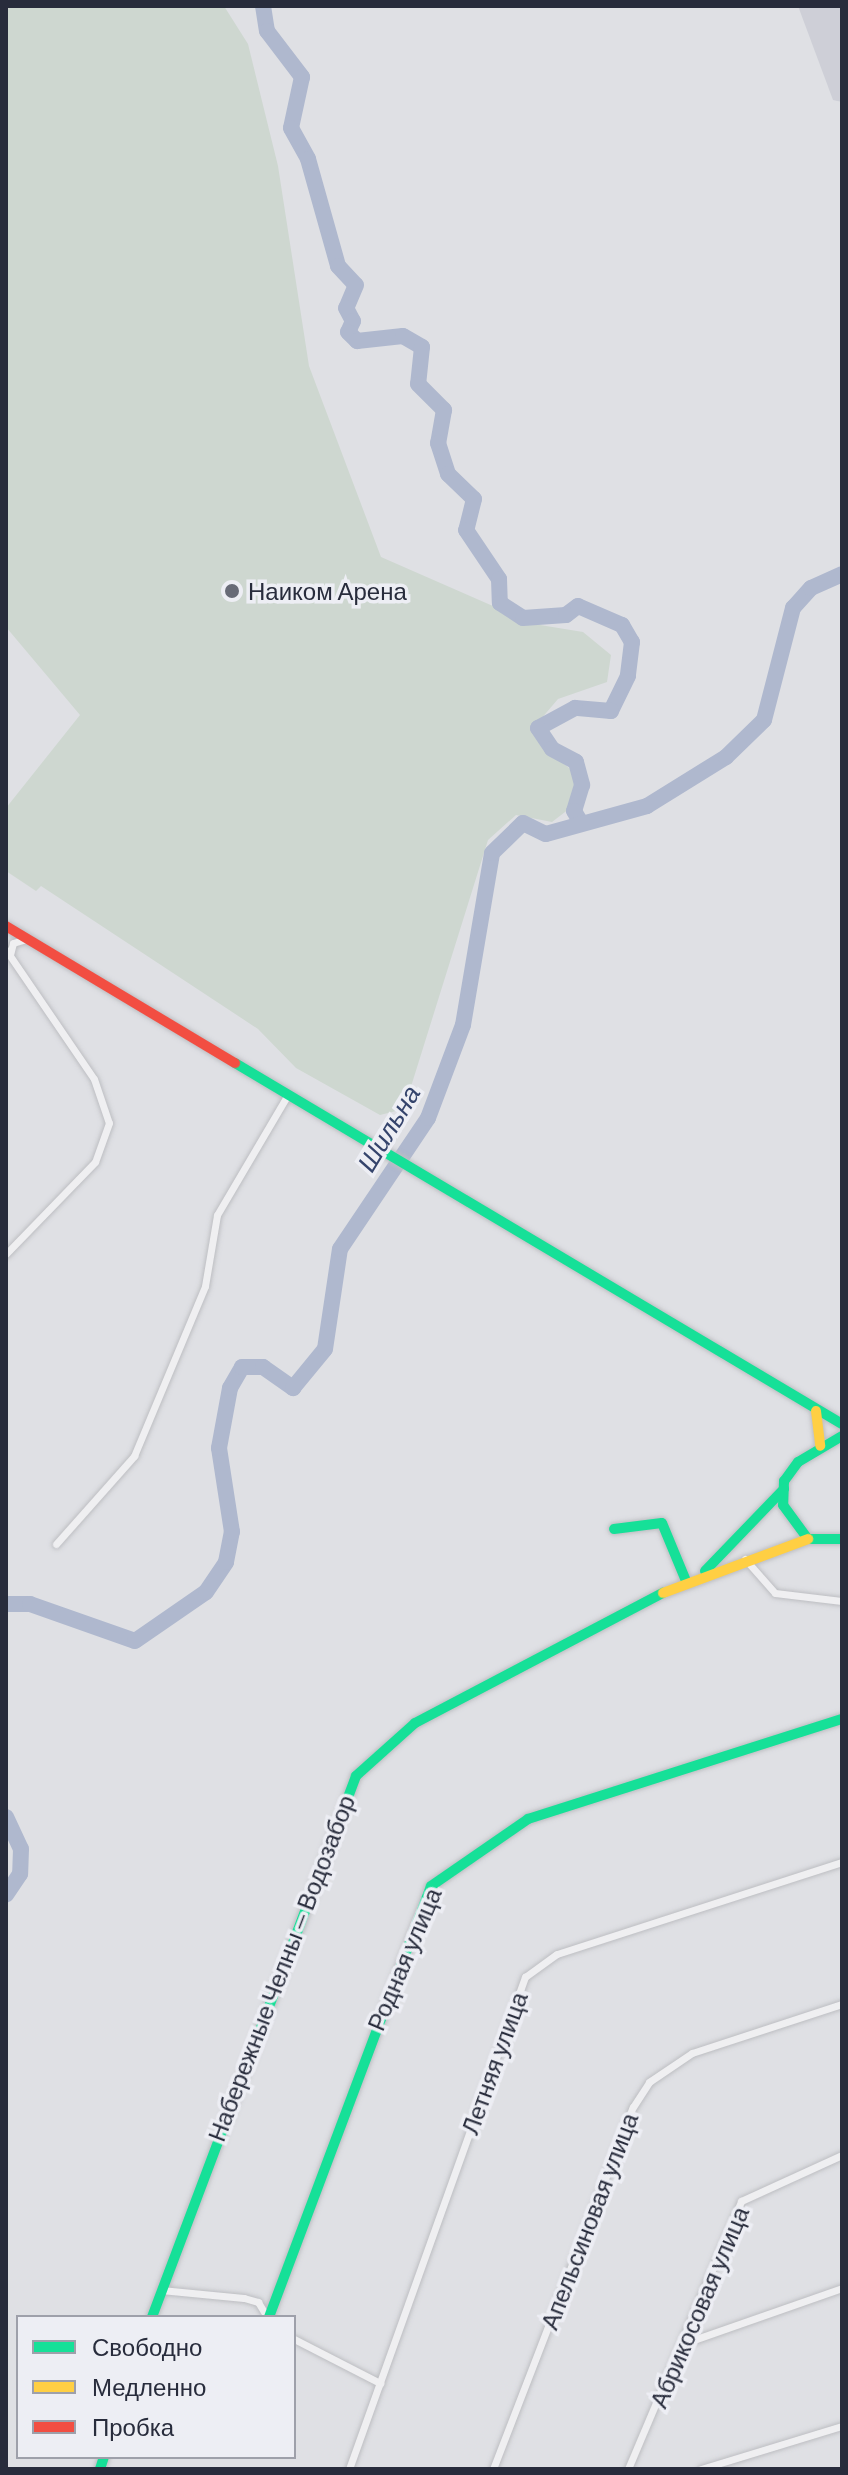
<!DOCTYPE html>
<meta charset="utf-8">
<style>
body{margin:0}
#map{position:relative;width:848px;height:2475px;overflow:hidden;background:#dfe0e4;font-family:Barlow,sans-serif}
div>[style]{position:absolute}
.built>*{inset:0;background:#cecfd7}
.green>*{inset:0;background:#ced7d0}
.river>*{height:16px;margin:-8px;padding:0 8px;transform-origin:8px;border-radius:8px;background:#afb8ce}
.roads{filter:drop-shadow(0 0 2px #bdbec2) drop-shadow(0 0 2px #bdbec2)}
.street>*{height:7px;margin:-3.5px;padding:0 3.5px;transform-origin:3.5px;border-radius:3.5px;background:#efeff1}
.fast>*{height:10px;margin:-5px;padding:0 5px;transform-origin:5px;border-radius:5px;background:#16e098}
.slow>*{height:10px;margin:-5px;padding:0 5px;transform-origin:5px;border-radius:5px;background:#ffcf43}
.jam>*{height:10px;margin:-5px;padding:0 5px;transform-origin:5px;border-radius:5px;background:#f24e42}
.dots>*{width:22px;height:22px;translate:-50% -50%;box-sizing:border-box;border:4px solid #edeef4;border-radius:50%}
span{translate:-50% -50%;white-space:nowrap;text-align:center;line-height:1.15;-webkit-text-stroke:7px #edeef4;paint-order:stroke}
.poi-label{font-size:24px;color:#282c3c}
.left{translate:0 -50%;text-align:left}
.street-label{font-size:24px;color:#282c3c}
.water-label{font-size:26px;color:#35446c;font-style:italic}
.frame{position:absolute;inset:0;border:8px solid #282c3c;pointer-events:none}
.legend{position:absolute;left:16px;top:2315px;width:280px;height:144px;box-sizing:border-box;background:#edeef4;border:2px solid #9ea0aa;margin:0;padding:10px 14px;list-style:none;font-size:24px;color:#282c3c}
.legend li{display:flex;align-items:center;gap:16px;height:40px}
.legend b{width:40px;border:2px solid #9ea0aa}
</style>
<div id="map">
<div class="built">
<div style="clip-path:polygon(798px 6px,842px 6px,842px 102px,833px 100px)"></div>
</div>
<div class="green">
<div style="clip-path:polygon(6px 6px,224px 6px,248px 44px,278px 166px,309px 366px,381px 557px,534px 624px,583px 632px,611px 655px,607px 682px,558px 699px,535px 726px,547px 751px,577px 774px,582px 799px,552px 822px,516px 815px,488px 840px,404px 1109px,380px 1115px,296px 1068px,258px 1029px,41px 886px,36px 891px,6px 871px,6px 808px,80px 715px,6px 627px)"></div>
</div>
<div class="river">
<div style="left:263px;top:6px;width:25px;rotate:81deg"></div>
<div style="left:267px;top:31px;width:58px;rotate:52.7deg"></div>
<div style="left:302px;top:77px;width:52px;rotate:102.2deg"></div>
<div style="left:291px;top:128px;width:35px;rotate:61deg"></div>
<div style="left:308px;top:159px;width:111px;rotate:74.3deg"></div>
<div style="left:338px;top:266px;width:26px;rotate:47deg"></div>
<div style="left:356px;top:285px;width:25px;rotate:113deg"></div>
<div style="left:346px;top:308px;width:15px;rotate:62deg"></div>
<div style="left:353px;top:321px;width:12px;rotate:114deg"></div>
<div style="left:348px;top:332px;width:13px;rotate:45deg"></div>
<div style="left:357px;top:341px;width:46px;rotate:-6.2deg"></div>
<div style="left:403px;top:336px;width:22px;rotate:30deg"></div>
<div style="left:422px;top:347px;width:37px;rotate:96deg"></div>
<div style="left:418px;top:384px;width:37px;rotate:45deg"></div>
<div style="left:444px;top:410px;width:34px;rotate:100deg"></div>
<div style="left:438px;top:443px;width:33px;rotate:72deg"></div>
<div style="left:448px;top:474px;width:36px;rotate:44deg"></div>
<div style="left:474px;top:499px;width:32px;rotate:104deg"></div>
<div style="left:466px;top:530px;width:59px;rotate:56deg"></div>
<div style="left:499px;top:579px;width:24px;rotate:88deg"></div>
<div style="left:500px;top:603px;width:27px;rotate:33deg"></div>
<div style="left:523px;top:618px;width:43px;rotate:-4deg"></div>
<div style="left:566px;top:615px;width:15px;rotate:-37deg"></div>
<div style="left:578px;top:606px;width:48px;rotate:23.4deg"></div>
<div style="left:622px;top:625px;width:20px;rotate:60deg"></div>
<div style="left:632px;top:642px;width:34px;rotate:97deg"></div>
<div style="left:628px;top:676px;width:39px;rotate:116deg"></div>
<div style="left:611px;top:711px;width:36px;rotate:-175deg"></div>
<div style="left:575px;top:708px;width:42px;rotate:151.6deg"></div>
<div style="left:538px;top:728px;width:25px;rotate:56deg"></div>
<div style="left:552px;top:749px;width:27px;rotate:28deg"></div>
<div style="left:576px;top:762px;width:24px;rotate:75deg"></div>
<div style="left:582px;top:785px;width:27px;rotate:107deg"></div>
<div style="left:574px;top:811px;width:12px;rotate:59deg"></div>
<div style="left:6px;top:1604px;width:24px"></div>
<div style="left:30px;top:1604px;width:111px;rotate:19.4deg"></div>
<div style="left:135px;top:1641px;width:86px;rotate:-34.6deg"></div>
<div style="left:206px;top:1592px;width:36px;rotate:-56deg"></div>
<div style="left:226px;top:1562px;width:31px;rotate:-79deg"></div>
<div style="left:232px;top:1532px;width:85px;rotate:-98.8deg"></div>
<div style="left:219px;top:1448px;width:61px;rotate:-79.6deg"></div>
<div style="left:230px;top:1388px;width:24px;rotate:-60deg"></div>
<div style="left:242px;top:1367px;width:21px"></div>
<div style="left:263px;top:1367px;width:37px;rotate:35deg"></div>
<div style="left:293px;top:1388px;width:50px;rotate:-50.6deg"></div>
<div style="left:325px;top:1349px;width:101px;rotate:-81.5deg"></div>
<div style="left:340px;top:1249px;width:158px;rotate:-56.1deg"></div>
<div style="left:428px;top:1118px;width:99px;rotate:-69.4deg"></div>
<div style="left:463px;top:1025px;width:174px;rotate:-80.4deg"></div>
<div style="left:492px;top:853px;width:43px;rotate:-44.1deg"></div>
<div style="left:523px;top:823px;width:25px;rotate:26deg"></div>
<div style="left:546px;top:834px;width:105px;rotate:-15.5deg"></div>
<div style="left:647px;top:806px;width:93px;rotate:-31.8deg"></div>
<div style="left:726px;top:757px;width:53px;rotate:-44.2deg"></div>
<div style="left:764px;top:720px;width:116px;rotate:-75.5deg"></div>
<div style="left:793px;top:608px;width:27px;rotate:-48deg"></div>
<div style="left:811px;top:588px;width:34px;rotate:-24deg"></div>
<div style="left:6px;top:1817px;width:35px;rotate:65deg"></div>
<div style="left:21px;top:1849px;width:25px;rotate:92deg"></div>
<div style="left:20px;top:1874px;width:25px;rotate:124deg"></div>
</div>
<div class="roads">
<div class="street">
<div style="left:6px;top:950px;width:156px;rotate:55.7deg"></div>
<div style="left:94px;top:1079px;width:46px;rotate:71.2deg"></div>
<div style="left:109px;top:1123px;width:41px;rotate:109.7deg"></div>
<div style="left:95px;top:1162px;width:128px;rotate:134.1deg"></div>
<div style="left:10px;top:955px;width:12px;rotate:-76deg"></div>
<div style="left:13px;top:943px;width:14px;rotate:-17deg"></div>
<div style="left:56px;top:1544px;width:118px;rotate:-48.4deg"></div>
<div style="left:134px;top:1456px;width:184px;rotate:-67.3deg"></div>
<div style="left:205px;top:1286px;width:72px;rotate:-80.4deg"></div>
<div style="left:217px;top:1215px;width:138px;rotate:-59.5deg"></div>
<div style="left:745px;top:1559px;width:45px;rotate:48.6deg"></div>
<div style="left:775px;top:1593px;width:67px;rotate:6.8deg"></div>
<div style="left:161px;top:2290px;width:83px;rotate:5.5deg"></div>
<div style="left:244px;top:2298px;width:15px;rotate:16deg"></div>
<div style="left:258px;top:2302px;width:17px;rotate:59deg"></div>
<div style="left:294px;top:2339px;width:97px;rotate:27.1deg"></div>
<div style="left:685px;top:2343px;width:166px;rotate:-19.3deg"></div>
<div style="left:349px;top:2469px;width:523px;rotate:-70.32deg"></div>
<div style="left:525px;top:1977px;width:39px;rotate:-36deg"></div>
<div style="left:557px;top:1954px;width:299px;rotate:-17.9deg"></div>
<div style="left:493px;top:2469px;width:388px;rotate:-68.9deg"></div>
<div style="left:633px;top:2107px;width:30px;rotate:-57deg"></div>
<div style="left:649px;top:2082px;width:52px;rotate:-34deg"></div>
<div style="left:692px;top:2053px;width:158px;rotate:-18.1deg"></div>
<div style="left:628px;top:2469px;width:291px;rotate:-67.1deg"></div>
<div style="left:741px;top:2201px;width:111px;rotate:-24.5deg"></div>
<div style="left:701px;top:2469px;width:147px;rotate:-17deg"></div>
</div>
<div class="fast">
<div style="left:235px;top:1063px;width:706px;rotate:30.74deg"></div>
<div style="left:842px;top:1436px;width:51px;rotate:149.4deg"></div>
<div style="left:798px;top:1462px;width:24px;rotate:126deg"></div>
<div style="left:784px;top:1481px;width:24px;rotate:92deg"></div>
<div style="left:783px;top:1505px;width:42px;rotate:53.7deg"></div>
<div style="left:808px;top:1539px;width:34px"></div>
<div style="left:614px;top:1529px;width:48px;rotate:-7.1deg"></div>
<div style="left:662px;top:1523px;width:63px;rotate:67.5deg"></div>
<div style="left:705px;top:1571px;width:114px;rotate:-46.1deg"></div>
<div style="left:152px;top:2317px;width:578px;rotate:-69.34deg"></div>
<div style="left:356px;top:1776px;width:79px;rotate:-41.9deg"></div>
<div style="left:415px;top:1723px;width:280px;rotate:-27.7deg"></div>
<div style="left:269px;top:2317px;width:460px;rotate:-69.4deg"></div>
<div style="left:431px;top:1886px;width:118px;rotate:-34.6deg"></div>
<div style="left:528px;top:1819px;width:330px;rotate:-17.7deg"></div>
<div style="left:100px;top:2469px;width:13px;rotate:-72deg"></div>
</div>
<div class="slow">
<div style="left:816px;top:1411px;width:35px;rotate:83deg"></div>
<div style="left:663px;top:1593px;width:155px;rotate:-20.4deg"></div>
</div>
<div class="jam">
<div style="left:6px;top:926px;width:267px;rotate:30.9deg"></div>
</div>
</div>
<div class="dots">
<div style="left:232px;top:591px;background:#686b77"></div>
</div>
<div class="poi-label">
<span class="left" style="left:248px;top:591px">Наиком Арена</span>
</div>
<div class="street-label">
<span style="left:404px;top:1959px;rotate:-67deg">Родная улица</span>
<span style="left:281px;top:1968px;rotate:-69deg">Набережные Челны — Водозабор</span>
<span style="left:494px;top:2063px;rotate:-70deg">Летняя улица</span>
<span style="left:589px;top:2221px;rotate:-69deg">Апельсиновая улица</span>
<span style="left:699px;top:2307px;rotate:-67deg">Абрикосовая улица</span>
</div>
<div class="water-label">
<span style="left:388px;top:1128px;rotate:-59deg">Шильна</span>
</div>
<div class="frame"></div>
<ul class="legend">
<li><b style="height:10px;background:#16e098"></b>Свободно</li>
<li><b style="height:10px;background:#ffcf43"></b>Медленно</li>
<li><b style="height:10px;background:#f24e42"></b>Пробка</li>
</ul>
</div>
